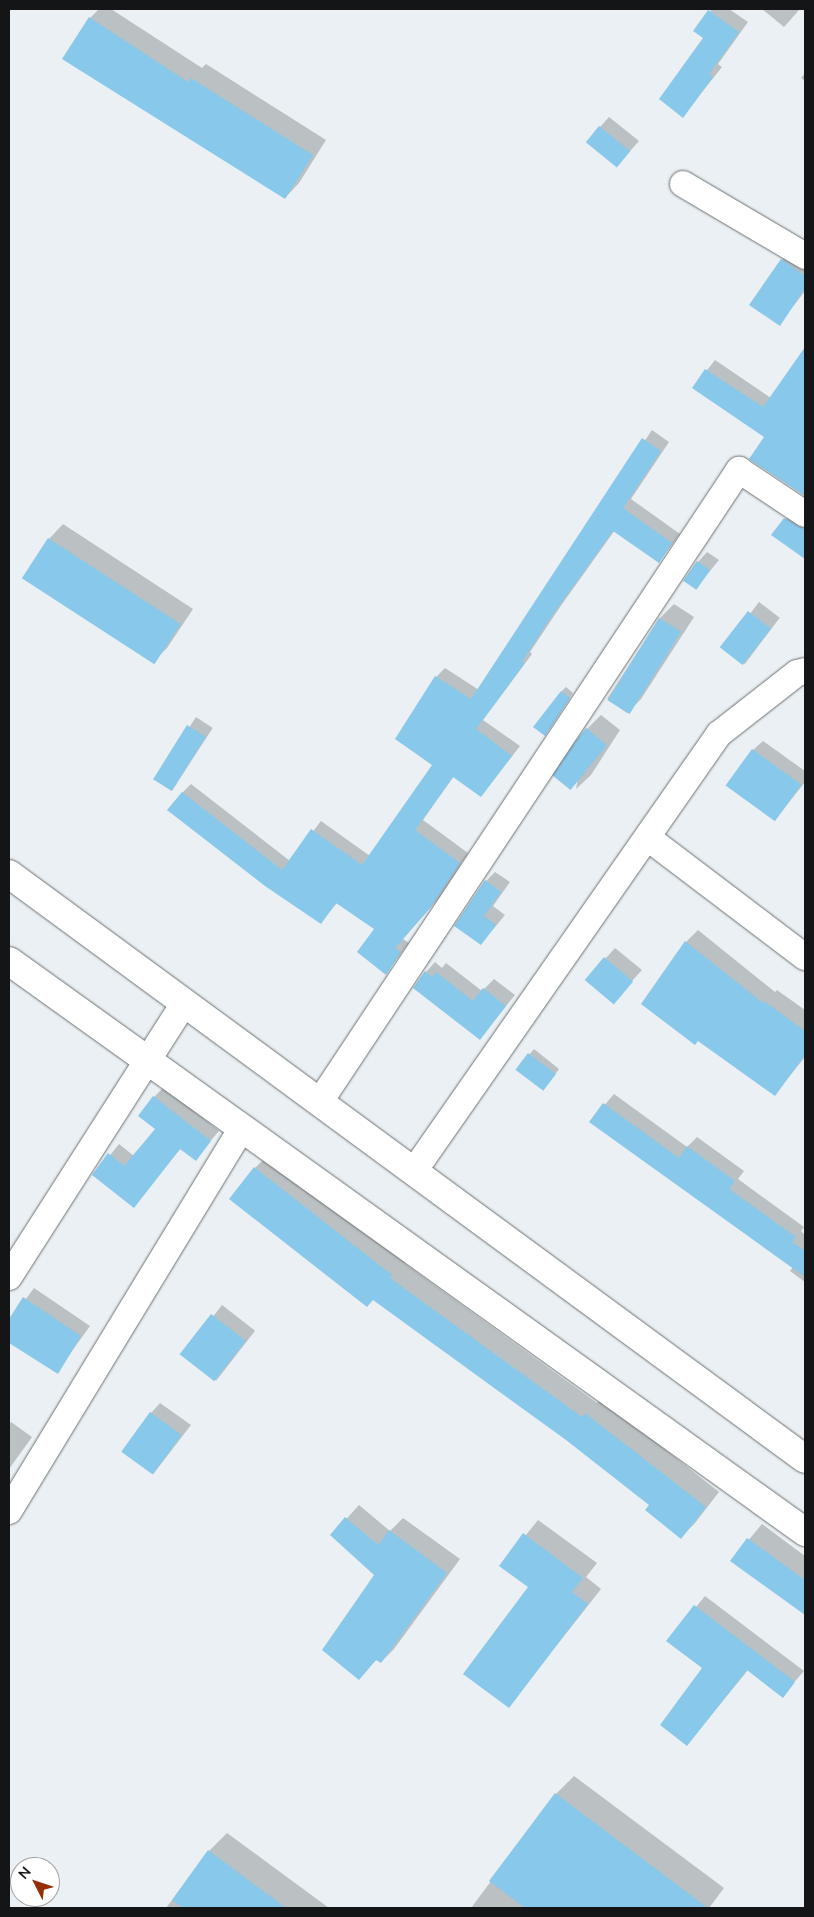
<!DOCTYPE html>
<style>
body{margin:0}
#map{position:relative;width:814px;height:1917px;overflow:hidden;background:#eaf0f3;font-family:Mulish,sans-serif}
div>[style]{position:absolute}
.shadow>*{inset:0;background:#0003;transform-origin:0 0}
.building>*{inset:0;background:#88c8ea;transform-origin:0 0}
.roads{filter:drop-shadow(0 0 1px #6c7173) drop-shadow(0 0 1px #6c7173)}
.street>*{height:26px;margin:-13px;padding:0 13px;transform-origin:13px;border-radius:13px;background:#fff}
.primary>*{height:28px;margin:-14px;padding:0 14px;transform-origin:14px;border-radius:14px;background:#fff}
span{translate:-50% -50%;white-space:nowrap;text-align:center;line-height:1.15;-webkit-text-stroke:4px #fff;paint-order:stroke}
.frame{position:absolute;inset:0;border:10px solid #131516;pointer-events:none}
.north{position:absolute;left:10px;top:1857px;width:50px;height:50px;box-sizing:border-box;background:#fff;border:1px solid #a1a1a2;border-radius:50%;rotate:311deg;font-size:14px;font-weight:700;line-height:20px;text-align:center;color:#131516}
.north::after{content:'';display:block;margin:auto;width:18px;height:22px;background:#952f08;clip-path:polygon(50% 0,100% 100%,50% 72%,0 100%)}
</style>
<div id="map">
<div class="shadow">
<div style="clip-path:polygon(99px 9px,111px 9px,202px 68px,206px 64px,326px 140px,299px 183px,285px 198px,90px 18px)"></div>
<div style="clip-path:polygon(711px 9px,729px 9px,748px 22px,718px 64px,722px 67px,683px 116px)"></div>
<div style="clip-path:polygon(762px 9px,800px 9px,784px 27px)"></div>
<div style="clip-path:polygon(805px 73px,805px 81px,801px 78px)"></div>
<div style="clip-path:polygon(609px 117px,639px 141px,617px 166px,600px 127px)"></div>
<div style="clip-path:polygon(791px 250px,805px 260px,805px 291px,781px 322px,782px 260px)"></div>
<div style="clip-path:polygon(715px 360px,771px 398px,790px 374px,805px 384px,804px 494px,766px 437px,693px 388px)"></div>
<div style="clip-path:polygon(652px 430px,669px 442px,631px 499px,680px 534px,659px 562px,615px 530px,560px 607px,530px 652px,532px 654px,483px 720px,520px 746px,481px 796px,454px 776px,423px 820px,468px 853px,439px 898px,403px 939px,409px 943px,386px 973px,376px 929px,337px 903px,321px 922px,182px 793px,191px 784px,290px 861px,321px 821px,370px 856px,434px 765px,436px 677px,445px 668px,479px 690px)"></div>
<div style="clip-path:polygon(790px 514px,805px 523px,805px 558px,773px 535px)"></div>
<div style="clip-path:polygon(63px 524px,193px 609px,167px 648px,153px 662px,49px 539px)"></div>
<div style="clip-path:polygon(707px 552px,719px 560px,696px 588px,698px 562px)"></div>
<div style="left:759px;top:602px;width:26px;height:58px;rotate:37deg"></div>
<div style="clip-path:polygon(674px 604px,694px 617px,641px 699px,627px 713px,607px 699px,660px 618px)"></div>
<div style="clip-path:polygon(566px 687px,573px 693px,549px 730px,561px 692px)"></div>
<div style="clip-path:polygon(601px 715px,620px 730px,591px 775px,576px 789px,587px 729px)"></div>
<div style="left:196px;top:717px;width:20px;height:74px;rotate:33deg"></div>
<div style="clip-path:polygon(763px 741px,805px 771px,805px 782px,775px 820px,753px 750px)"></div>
<div style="clip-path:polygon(495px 872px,510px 882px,493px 906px,505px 915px,481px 944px,486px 881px)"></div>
<div style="clip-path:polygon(698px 930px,775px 992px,777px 990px,805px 1010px,805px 1057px,775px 1094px,686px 942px)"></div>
<div style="clip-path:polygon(615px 948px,642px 970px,622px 992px,586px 980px)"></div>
<div style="clip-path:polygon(435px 962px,442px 968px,446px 963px,482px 991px,494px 979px,515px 995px,480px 1038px,426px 972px)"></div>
<div style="clip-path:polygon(534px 1049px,559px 1069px,547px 1085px,517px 1069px)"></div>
<div style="clip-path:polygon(164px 1087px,219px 1131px,195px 1159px,181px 1148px,134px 1206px,94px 1175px,119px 1144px,134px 1156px,156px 1129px,154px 1097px)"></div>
<div style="clip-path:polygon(614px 1094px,687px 1147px,697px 1137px,744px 1171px,738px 1179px,804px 1227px,801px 1231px,805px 1235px,805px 1282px,790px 1271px,793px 1267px,590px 1122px)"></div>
<div style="clip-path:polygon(269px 1154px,406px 1260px,404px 1263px,597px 1403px,601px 1399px,719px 1492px,695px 1523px,681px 1537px,651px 1505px,255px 1168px)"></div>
<div style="clip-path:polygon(34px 1288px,90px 1326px,57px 1372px,9px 1342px,9px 1322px)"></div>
<div style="left:222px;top:1305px;width:42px;height:63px;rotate:38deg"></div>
<div style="clip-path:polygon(160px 1403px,191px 1425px,154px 1473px,151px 1413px)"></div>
<div style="clip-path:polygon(11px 1422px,32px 1437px,9px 1469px,9px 1425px)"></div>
<div style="clip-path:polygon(359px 1505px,390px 1531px,403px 1518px,460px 1559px,394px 1649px,381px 1662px,377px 1659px,359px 1678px,376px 1574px,332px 1535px)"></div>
<div style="clip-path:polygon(538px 1520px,597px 1563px,586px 1577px,601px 1589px,509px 1706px,529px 1587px,501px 1566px)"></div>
<div style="clip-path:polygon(762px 1524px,805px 1556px,805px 1613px,732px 1560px)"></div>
<div style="clip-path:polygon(705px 1596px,804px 1671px,782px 1696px,748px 1670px,687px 1745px,704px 1668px,668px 1641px)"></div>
<div style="clip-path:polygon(574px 1776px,724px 1888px,709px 1908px,471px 1908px,556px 1794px)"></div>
<div style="clip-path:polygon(227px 1833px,329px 1908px,166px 1908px,209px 1851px)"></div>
</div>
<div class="building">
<div style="clip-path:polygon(708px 10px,739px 32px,709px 74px,713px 77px,683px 118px,659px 99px,703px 38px,693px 31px)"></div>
<div style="clip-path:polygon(89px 17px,188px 82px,191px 78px,313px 155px,285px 199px,62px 59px)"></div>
<div style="left:599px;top:126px;width:40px;height:21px;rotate:39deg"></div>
<div style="clip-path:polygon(781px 259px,805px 276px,805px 288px,780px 326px,749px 305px)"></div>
<div style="clip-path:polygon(805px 347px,805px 496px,749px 459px,764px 437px,692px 388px,705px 369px,763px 407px)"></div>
<div style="clip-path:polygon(642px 438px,661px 451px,623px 508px,672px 543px,659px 563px,613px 531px,551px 617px,522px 662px,525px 663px,476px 729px,512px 756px,481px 797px,453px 777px,415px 830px,460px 863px,430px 908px,395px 948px,401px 952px,386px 975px,357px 952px,374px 929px,336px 903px,321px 924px,265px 886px,167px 810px,182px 792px,282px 870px,311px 829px,362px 865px,432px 765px,395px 739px,435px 676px,471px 699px)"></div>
<div style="clip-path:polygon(784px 518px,805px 529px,805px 559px,771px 535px)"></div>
<div style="left:48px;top:538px;width:158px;height:48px;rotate:33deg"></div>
<div style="left:697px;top:561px;width:16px;height:24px;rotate:35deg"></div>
<div style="left:748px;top:611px;width:29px;height:46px;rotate:38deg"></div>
<div style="left:659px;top:618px;width:26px;height:97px;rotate:32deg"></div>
<div style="clip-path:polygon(561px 691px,570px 698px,545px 736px,533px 727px)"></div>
<div style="left:187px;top:725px;width:22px;height:64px;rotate:32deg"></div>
<div style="left:586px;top:728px;width:27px;height:58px;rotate:39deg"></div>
<div style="left:752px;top:749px;width:61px;height:45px;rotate:36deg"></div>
<div style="clip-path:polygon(485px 880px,501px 892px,484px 916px,496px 925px,481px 945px,454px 926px)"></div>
<div style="clip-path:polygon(685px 941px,763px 1003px,764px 1001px,805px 1031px,805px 1055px,775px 1096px,698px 1041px,695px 1045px,641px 1004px)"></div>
<div style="left:604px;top:957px;width:38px;height:30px;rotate:40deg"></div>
<div style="clip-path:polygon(425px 971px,432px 977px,436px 972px,473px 1001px,483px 988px,506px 1006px,480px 1040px,413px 988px)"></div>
<div style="left:528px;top:1053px;width:35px;height:21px;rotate:37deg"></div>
<div style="clip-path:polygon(153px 1096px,211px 1141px,196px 1161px,180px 1149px,134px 1208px,92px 1175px,108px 1153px,124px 1166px,155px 1129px,138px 1116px)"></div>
<div style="clip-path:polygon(603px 1103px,679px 1158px,687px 1146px,735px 1181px,729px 1189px,796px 1237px,792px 1242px,805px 1251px,805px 1277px,589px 1122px)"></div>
<div style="clip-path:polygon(254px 1167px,392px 1275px,390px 1278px,582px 1417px,585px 1413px,706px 1507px,681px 1539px,645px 1510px,649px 1505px,566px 1440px,373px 1300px,367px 1307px,229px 1199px)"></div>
<div style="clip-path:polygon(23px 1297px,81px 1336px,58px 1374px,9px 1343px,9px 1319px)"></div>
<div style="left:211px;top:1314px;width:44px;height:51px;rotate:38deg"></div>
<div style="left:150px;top:1412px;width:39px;height:49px;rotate:36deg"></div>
<div style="clip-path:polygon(345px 1517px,378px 1545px,389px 1530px,447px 1573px,381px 1663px,376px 1660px,359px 1680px,322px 1650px,374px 1575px,330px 1535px)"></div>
<div style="clip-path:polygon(523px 1533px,583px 1578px,572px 1592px,588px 1604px,509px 1708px,463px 1674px,528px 1587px,499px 1566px)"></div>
<div style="clip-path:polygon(747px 1538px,805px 1580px,805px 1615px,730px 1561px)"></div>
<div style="clip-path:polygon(694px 1605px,795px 1682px,783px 1698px,747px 1670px,687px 1746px,660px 1725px,702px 1668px,666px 1641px)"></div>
<div style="clip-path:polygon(555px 1793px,708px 1908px,525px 1908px,489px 1881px)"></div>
<div style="clip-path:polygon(208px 1850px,286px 1908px,183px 1908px,172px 1900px)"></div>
</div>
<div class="roads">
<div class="street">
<div style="left:683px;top:184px;width:142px;rotate:30.5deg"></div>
<div style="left:648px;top:838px;width:197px;rotate:37.2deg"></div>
<div style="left:319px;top:1103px;width:760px;rotate:-56.44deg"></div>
<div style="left:739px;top:470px;width:79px;rotate:33.7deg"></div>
<div style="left:414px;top:1171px;width:533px;rotate:-55.09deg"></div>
<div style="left:719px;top:734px;width:99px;rotate:-38deg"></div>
<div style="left:797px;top:673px;width:8px;rotate:-14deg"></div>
<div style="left:9px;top:1277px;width:325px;rotate:-57.4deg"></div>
<div style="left:9px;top:1511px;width:448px;rotate:-58.7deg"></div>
</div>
<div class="primary">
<div style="left:9px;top:874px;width:988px;rotate:36.31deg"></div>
<div style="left:9px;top:961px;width:980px;rotate:35.65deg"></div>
</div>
</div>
<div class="frame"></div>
<div class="north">N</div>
</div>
